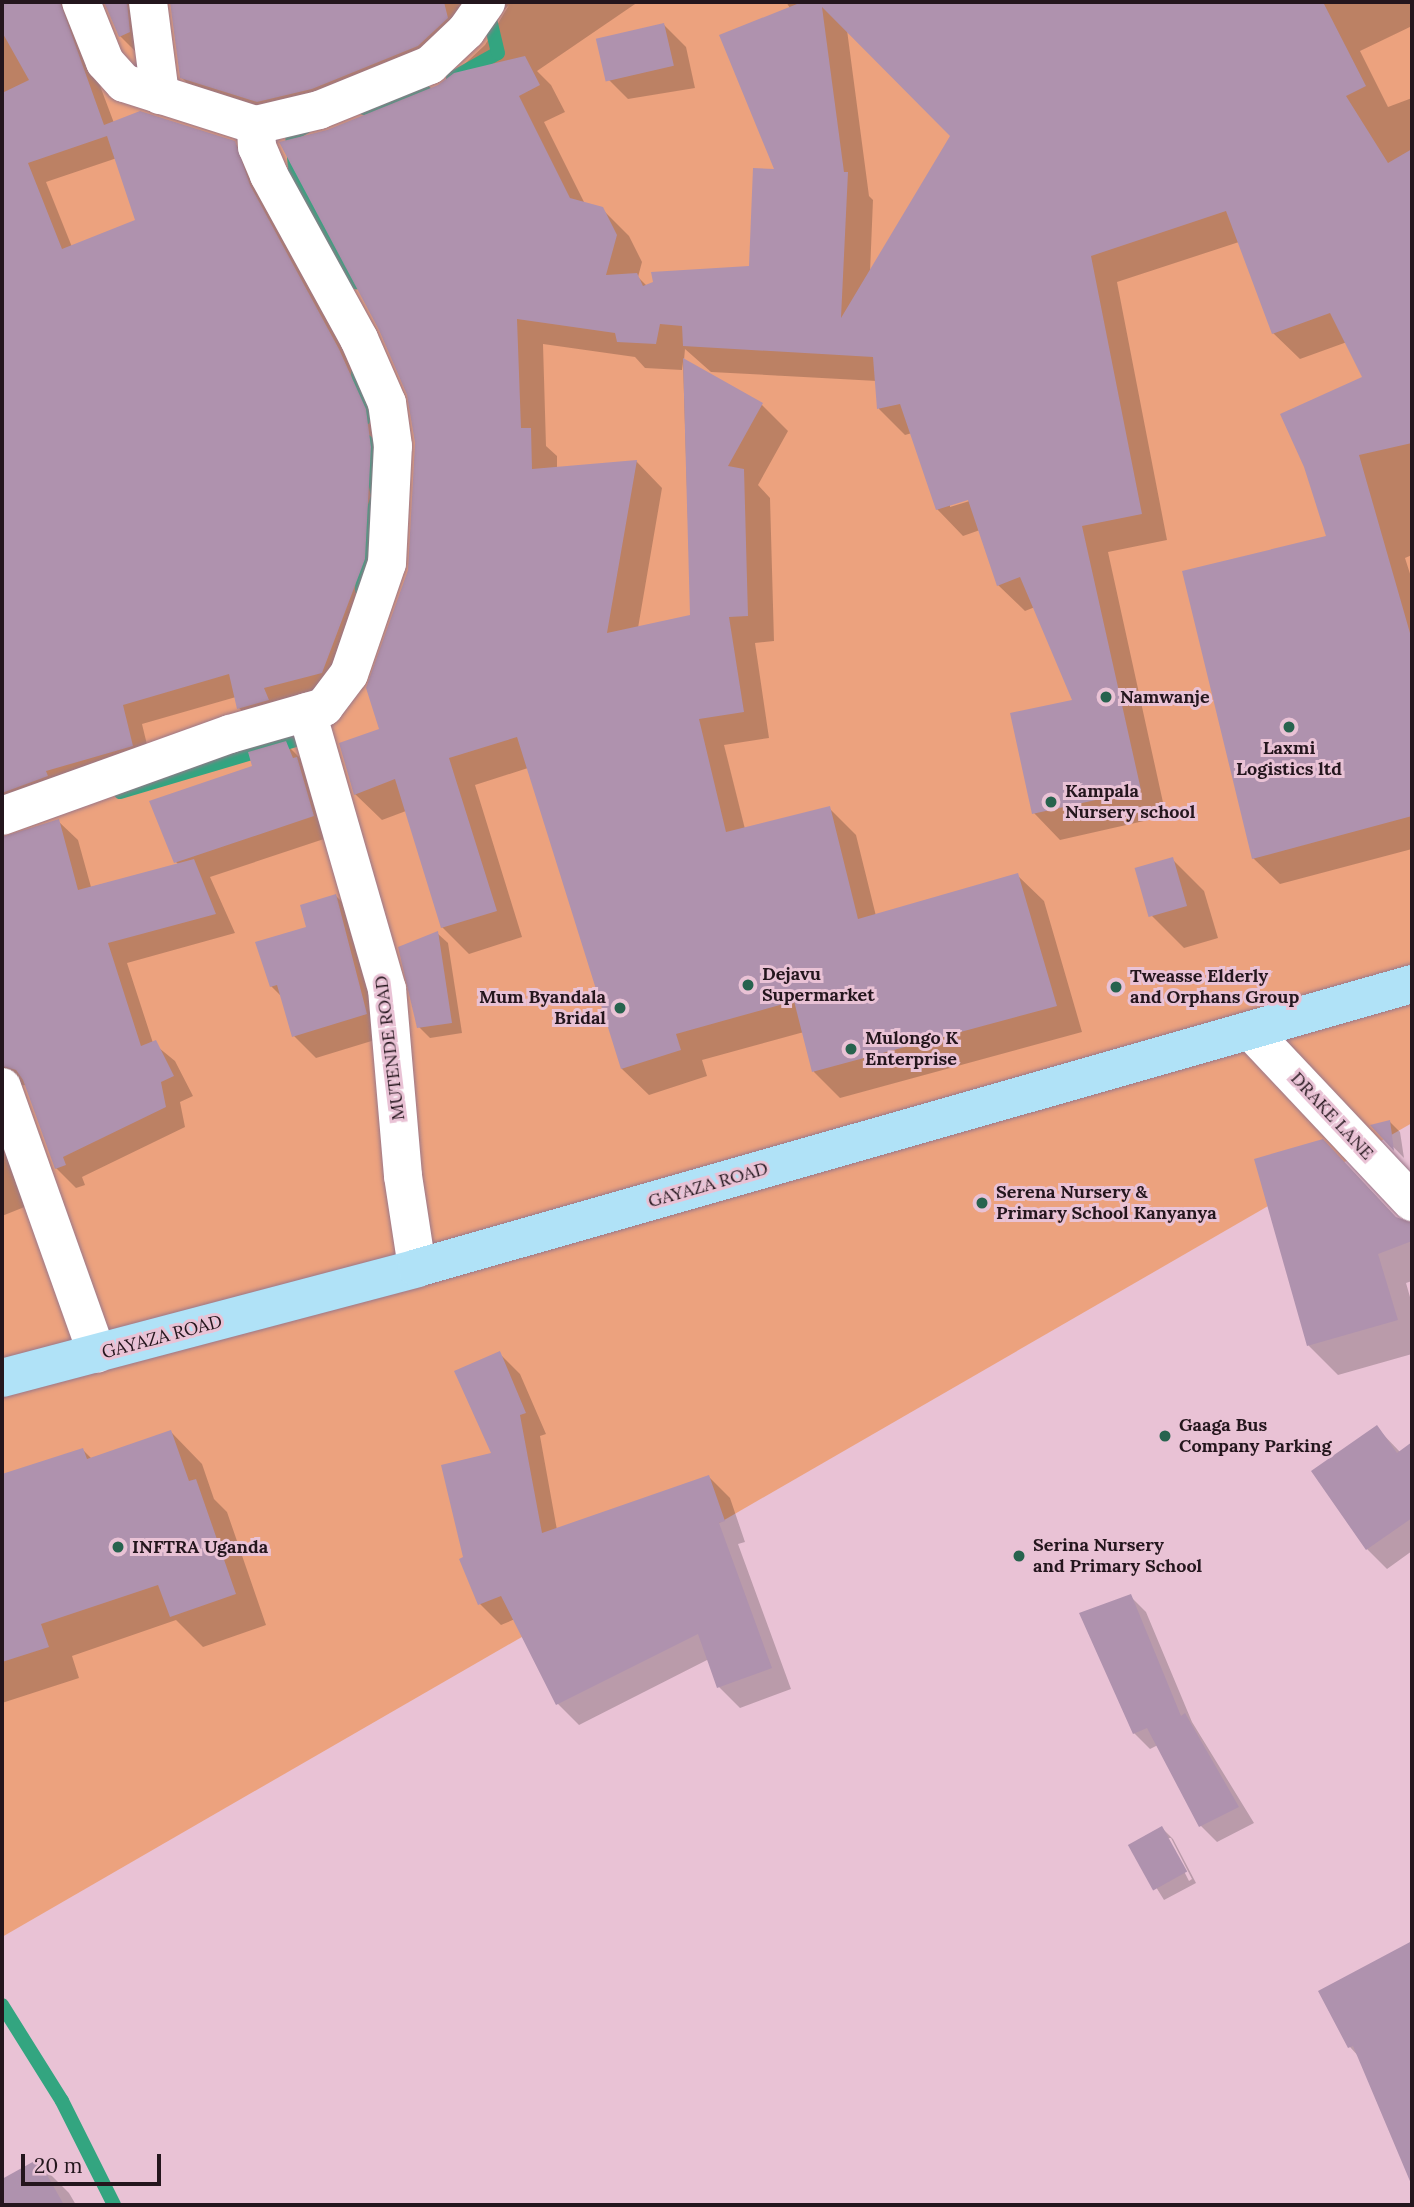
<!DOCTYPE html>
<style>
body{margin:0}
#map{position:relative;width:1414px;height:2207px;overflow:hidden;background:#e9c2d5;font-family:Lora,serif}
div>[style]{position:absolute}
.green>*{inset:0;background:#eca27e}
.shadow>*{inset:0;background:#0003}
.stream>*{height:14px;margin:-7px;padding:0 7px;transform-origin:7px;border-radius:7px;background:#33a580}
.building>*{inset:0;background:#af92ae;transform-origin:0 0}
.roads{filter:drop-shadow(0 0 2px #997688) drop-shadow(0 0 2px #997688)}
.minor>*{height:38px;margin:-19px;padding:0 19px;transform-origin:19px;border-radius:19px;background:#fff}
.primary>*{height:38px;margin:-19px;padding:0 19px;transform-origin:19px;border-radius:19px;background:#b0e2f7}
.dots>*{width:19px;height:19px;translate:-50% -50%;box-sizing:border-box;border:4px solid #e9c2d5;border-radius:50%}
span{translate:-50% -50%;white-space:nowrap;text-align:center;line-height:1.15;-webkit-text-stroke:6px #e9c2d5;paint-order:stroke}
.poi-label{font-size:18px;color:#24161d;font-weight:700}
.left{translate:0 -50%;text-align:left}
.right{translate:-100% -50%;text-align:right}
.street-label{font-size:18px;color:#24161d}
.frame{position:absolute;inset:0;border:4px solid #24161d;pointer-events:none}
.scale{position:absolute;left:21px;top:2154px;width:140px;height:32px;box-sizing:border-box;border:4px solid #24161d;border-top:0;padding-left:9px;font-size:21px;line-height:24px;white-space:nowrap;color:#24161d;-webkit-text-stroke:5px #e9c2d5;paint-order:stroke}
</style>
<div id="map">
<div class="green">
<div style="clip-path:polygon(2px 2px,1412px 2px,1412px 1123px,2px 1937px)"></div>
</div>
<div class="shadow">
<div style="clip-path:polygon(evenodd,2px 2px,99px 2px,79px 30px,114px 123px,234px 143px,254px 163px,359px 370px,390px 468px,341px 693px,259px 728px,239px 708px,236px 697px,142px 724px,152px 765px,4px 822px,2px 838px,2px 2px,117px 158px,137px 221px,72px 247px,46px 182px,117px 158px)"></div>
<div style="clip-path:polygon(106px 2px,155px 2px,140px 56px,120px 36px)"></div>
<div style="clip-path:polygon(evenodd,172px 2px,638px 2px,537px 71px,551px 85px,565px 112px,544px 122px,585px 204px,602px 209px,629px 236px,642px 262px,638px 277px,647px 286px,751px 267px,777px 171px,790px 8px,786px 2px,1412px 2px,1412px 26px,1360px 51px,1388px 107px,1412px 98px,1412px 555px,1405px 558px,1412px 580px,1412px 849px,1280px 884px,1253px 858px,1365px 378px,1347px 342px,1300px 359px,1273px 333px,1239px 242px,1117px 282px,1167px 540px,1108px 552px,1166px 816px,1060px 840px,1034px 813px,1074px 701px,1035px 607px,1025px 611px,998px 585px,980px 530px,963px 536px,937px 509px,912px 433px,905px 435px,879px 409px,877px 381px,711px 372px,685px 349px,684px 360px,762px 405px,788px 431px,758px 485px,770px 498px,774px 641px,755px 643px,769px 738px,724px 745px,745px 829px,829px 808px,856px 835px,876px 916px,1017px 875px,1044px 901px,1082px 1032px,840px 1098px,814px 1072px,804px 1032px,702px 1060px,707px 1076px,649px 1095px,622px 1069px,528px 768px,475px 785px,522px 937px,469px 954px,442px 927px,406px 811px,382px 820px,355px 794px,381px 730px,411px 565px,417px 447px,410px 400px,380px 328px,328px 132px,440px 87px,485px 45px,509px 5px,444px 72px,339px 115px,208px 104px,181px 77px,172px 2px,847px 30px,952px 136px,870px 273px,873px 200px,869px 196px,847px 30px,172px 2px,543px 344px,635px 357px,645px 368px,682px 370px,683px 362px,691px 617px,638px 628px,662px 488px,636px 461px,557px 468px,557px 456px,546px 446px,543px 344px,172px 2px,975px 496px,976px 499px,950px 507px,950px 504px,975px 496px)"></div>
<div style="clip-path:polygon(664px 25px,686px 47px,695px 88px,628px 99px,606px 77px)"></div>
<div style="clip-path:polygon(285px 743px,305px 763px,333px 836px,210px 877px,235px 933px,127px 963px,153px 1043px,175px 1061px,193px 1096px,180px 1102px,185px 1127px,82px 1177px,85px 1185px,76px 1188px,56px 1168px,26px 1085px,14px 1086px,2px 1106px,2px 838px,58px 821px,78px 840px,91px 887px,179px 865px,176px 862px,254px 767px)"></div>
<div style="clip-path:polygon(1172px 859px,1204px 891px,1218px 938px,1184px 948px,1152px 916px)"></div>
<div style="clip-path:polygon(336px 896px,358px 918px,388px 1036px,316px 1058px,294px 1036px,282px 997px,271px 986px,308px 928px)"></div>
<div style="clip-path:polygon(437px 933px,448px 943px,462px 1033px,430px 1038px,419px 1027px)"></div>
<div style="clip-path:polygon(2px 1119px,32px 1204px,2px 1216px)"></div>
<div style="clip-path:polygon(1390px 1122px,1400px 1132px,1404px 1158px,1373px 1126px)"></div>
<div style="clip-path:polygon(1256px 1160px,1412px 1226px,1412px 1281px,1406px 1283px,1412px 1304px,1412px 1354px,1338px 1375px,1309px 1346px)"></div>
<div style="clip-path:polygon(499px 1353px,520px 1374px,546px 1434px,540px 1436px,557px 1530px,709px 1477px,730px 1498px,745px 1542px,738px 1544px,791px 1689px,740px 1708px,719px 1687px,709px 1659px,579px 1725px,558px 1704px,515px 1619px,501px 1625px,480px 1604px,465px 1558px,493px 1455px)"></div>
<div style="clip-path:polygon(1377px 1428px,1400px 1452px,1412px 1444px,1412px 1551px,1387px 1569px,1367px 1549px)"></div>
<div style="clip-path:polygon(171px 1432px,202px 1464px,214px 1499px,227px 1512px,266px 1625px,203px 1647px,176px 1620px,72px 1656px,79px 1678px,2px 1703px,2px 1477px,83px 1450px,92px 1459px)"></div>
<div style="clip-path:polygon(1130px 1596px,1146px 1612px,1192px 1722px,1254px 1823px,1217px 1842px,1201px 1826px,1158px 1745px,1150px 1749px,1134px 1733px)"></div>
<div style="clip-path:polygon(evenodd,1162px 1828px,1173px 1839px,1196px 1883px,1164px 1900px,1130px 1845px,1162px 1828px,1167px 1838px,1171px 1838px,1192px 1879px,1189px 1881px,1167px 1838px)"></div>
<div style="clip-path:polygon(1402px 1948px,1412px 1958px,1412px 2169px,1402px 2159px,1360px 2058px,1350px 2047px,1320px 1992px)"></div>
<div style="clip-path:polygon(37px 2161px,69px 2193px,76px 2205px,2px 2205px,2px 2181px)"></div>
</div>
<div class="stream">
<div style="left:453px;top:78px;width:51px;rotate:-29.1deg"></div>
<div style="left:498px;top:53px;width:43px;rotate:-103.4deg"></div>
<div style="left:364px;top:108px;width:63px;rotate:-14.7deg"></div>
<div style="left:305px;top:127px;width:15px;rotate:152deg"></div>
<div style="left:292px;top:134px;width:37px;rotate:85deg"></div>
<div style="left:295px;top:171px;width:127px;rotate:61.2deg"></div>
<div style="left:358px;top:373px;width:46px;rotate:82.6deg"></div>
<div style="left:362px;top:590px;width:51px;rotate:-86.6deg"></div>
<div style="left:365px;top:539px;width:45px;rotate:-73.2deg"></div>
<div style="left:378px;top:496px;width:55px;rotate:-101.5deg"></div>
<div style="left:120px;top:792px;width:200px;rotate:-16.5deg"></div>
<div style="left:2px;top:2005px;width:113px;rotate:58deg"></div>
<div style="left:62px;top:2101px;width:116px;rotate:63.4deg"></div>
</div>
<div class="building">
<div style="clip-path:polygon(evenodd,2px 2px,60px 2px,104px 125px,140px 111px,235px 141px,250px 185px,339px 349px,366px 409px,371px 447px,365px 559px,322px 673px,264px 688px,269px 700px,237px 709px,229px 674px,123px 705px,133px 746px,46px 771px,48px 776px,2px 793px,2px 93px,29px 80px,2px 32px,2px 2px,107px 136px,135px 220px,62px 249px,28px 163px,107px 136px)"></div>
<div style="clip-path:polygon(104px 2px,127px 2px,130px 32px,119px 37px)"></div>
<div style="clip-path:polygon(170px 2px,444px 2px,448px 18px,418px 46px,312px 89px,257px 102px,180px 78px)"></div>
<div style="clip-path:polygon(evenodd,802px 2px,1323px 2px,1366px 86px,1346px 96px,1388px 163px,1412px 149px,1412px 443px,1359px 455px,1412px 640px,1412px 816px,1252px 859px,1182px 571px,1326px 536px,1304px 467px,1280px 414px,1362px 377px,1330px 313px,1272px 334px,1226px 211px,1091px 256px,1142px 514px,1082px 526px,1141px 790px,1032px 814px,1010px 713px,1072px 700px,1020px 577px,997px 586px,968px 500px,936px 510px,900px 404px,877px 409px,873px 357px,683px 346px,682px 326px,660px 324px,656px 344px,617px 342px,615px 333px,517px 319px,521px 428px,531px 428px,532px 469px,637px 460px,607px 633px,690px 615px,683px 358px,763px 403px,728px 466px,744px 469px,748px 616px,729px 617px,744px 712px,699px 719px,726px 832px,830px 806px,858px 919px,1018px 873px,1057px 1006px,812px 1072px,794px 1001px,676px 1034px,681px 1050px,621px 1069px,517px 737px,449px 758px,497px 911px,441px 928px,395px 779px,354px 795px,339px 743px,379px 729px,366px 688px,408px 570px,415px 443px,407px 395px,379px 330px,279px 142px,327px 130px,438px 85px,454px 73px,525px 56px,540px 85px,519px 96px,570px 198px,603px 207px,617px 235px,606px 275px,637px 273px,643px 286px,653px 282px,651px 272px,749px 266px,753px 168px,774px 169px,719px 35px,802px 2px,822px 7px,950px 136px,841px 318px,848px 172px,844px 172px,822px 7px)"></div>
<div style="left:664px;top:23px;width:44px;height:70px;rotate:77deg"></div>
<div style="clip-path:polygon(286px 741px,293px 758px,297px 757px,314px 816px,174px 863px,149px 801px,252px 766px,248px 752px)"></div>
<div style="clip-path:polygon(59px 819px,78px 890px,194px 859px,216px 914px,108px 943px,141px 1046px,156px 1040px,174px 1076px,161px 1082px,166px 1107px,63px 1157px,66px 1165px,55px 1169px,23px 1080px,16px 1070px,2px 1066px,2px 837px)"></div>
<div style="left:1173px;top:857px;width:51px;height:40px;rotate:74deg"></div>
<div style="clip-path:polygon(336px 894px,367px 1014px,292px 1037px,277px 985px,270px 987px,255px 942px,306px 927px,300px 905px)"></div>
<div style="clip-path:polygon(438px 931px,452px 1023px,417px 1028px,398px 947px)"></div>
<div style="clip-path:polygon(1390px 1120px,1394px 1151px,1370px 1125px)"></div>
<div style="clip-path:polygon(1323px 1139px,1396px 1217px,1412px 1223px,1412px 1241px,1378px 1254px,1398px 1320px,1307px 1346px,1254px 1159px)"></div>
<div style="clip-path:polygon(500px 1351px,526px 1413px,520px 1415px,542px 1533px,709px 1475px,725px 1521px,719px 1523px,772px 1668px,717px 1688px,698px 1634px,556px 1705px,501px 1596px,478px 1605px,459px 1559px,463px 1557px,441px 1465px,491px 1453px,454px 1371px)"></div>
<div style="clip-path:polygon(1377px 1425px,1397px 1453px,1412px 1442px,1412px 1518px,1366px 1550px,1311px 1471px)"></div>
<div style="clip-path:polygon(171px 1430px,189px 1481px,196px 1479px,236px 1594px,170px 1617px,158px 1585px,41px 1624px,49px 1647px,2px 1662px,2px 1474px,83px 1448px,87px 1459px)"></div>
<div style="clip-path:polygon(1131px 1594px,1181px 1716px,1185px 1713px,1239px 1807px,1199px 1827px,1147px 1728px,1133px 1734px,1079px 1613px)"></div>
<div style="left:1162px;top:1826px;width:52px;height:39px;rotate:61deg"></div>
<div style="clip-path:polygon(1412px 1941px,1412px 2186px,1353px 2046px,1348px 2048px,1318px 1991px)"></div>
<div style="clip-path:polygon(38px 2159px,64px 2205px,2px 2205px,2px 2179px)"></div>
</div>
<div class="roads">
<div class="minor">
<div style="left:81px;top:2px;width:65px;rotate:68.2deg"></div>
<div style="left:105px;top:62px;width:28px;rotate:48deg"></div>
<div style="left:124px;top:83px;width:139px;rotate:17.7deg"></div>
<div style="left:148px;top:2px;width:94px;rotate:82.6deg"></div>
<div style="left:307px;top:712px;width:288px;rotate:73.9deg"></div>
<div style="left:387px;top:989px;width:188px;rotate:85.1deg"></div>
<div style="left:403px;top:1176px;width:93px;rotate:81.3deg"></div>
<div style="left:2px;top:816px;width:242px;rotate:-19.8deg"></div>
<div style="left:230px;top:734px;width:98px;rotate:-16deg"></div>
<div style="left:324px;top:707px;width:41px;rotate:-52.9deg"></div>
<div style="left:349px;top:674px;width:117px;rotate:-71.1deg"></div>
<div style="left:387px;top:563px;width:117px;rotate:-87.1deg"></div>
<div style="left:393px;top:446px;width:43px;rotate:-97.9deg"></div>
<div style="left:387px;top:403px;width:70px;rotate:-113.6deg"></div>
<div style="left:359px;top:339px;width:187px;rotate:-118.8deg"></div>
<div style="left:269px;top:175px;width:30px;rotate:-113deg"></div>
<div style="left:257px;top:147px;width:22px;rotate:-93deg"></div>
<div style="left:256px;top:125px;width:65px;rotate:-13.4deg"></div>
<div style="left:319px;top:110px;width:120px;rotate:-22.1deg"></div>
<div style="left:430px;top:65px;width:50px;rotate:-43.4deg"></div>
<div style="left:466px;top:31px;width:35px;rotate:-55deg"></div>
<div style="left:1251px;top:1031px;width:235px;rotate:46.7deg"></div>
<div style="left:2px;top:1087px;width:283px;rotate:70.4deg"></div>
</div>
<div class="primary">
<div style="left:2px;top:1378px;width:429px;rotate:-14.8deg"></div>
<div style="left:417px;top:1268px;width:1035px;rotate:-15.93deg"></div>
</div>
</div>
<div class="dots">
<div style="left:1106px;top:697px;background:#27634e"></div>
<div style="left:1289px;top:727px;background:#27634e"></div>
<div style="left:1051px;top:802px;background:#27634e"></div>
<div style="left:748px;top:985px;background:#27634e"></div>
<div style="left:1116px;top:987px;background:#27634e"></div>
<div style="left:620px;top:1008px;background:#27634e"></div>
<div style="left:851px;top:1049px;background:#27634e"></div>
<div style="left:982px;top:1203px;background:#27634e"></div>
<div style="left:1165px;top:1436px;background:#27634e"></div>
<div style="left:118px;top:1547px;background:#27634e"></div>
<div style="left:1019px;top:1556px;background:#27634e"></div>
</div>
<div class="poi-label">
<span class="left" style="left:1120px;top:697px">Namwanje</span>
<span style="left:1289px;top:759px">Laxmi<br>Logistics ltd</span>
<span class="left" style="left:1065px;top:802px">Kampala<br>Nursery school</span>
<span class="left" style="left:762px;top:985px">Dejavu<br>Supermarket</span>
<span class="left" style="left:1130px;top:987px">Tweasse Elderly<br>and Orphans Group</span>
<span class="right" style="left:606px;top:1008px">Mum Byandala<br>Bridal</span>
<span class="left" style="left:865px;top:1049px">Mulongo K<br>Enterprise</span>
<span class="left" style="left:996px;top:1203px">Serena Nursery &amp;<br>Primary School Kanyanya</span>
<span class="left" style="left:1179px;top:1436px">Gaaga Bus<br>Company Parking</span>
<span class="left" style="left:1033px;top:1556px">Serina Nursery<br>and Primary School</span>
<span class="left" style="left:132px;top:1547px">INFTRA Uganda</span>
</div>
<div class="street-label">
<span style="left:390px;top:1048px;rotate:-97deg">MUTENDE ROAD</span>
<span style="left:1332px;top:1116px;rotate:47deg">DRAKE LANE</span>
<span style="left:708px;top:1185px;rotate:-16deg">GAYAZA ROAD</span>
<span style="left:162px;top:1337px;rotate:-15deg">GAYAZA ROAD</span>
</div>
<div class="frame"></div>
<div class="scale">20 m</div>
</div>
